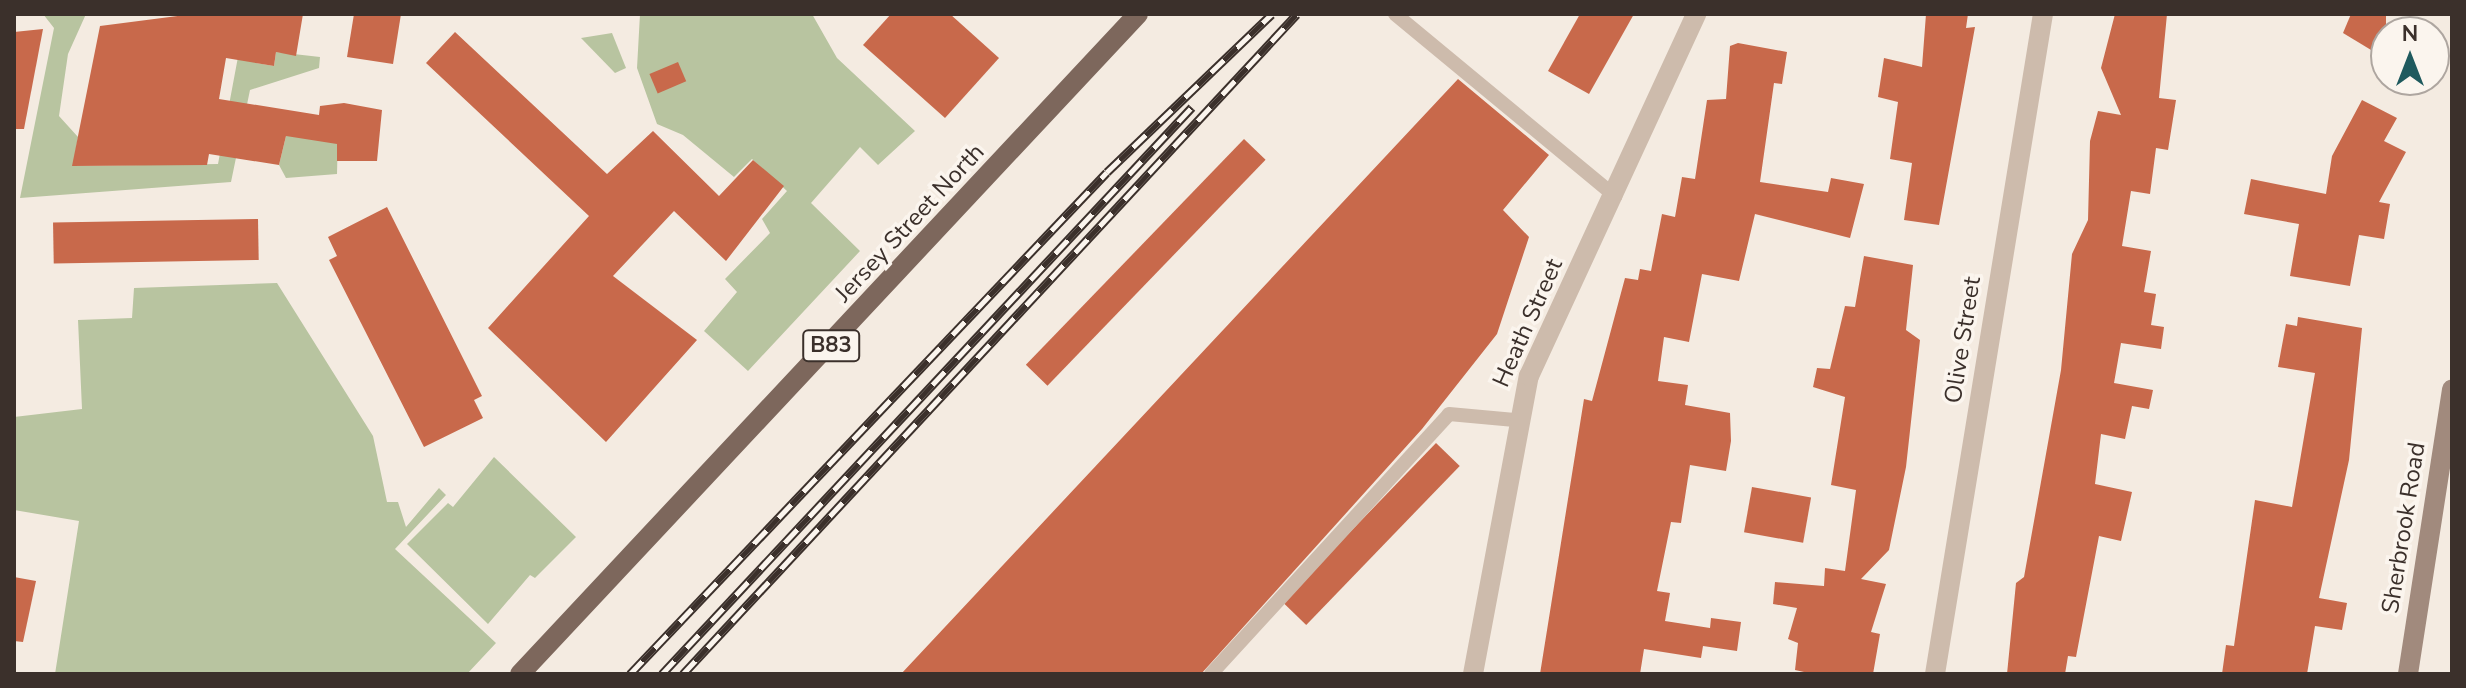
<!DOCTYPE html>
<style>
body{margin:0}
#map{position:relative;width:2466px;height:688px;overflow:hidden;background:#f4ebe1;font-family:"Nunito Sans",sans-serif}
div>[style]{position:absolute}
.green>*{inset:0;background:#b8c4a0}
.building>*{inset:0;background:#c8694b;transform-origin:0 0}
.service>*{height:14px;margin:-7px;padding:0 7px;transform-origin:7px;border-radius:7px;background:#cdbbac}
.minor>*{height:20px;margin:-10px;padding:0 10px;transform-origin:10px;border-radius:10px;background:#cdbbac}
.secondary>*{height:20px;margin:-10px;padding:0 10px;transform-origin:10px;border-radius:10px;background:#a18a7d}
.primary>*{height:20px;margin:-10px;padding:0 10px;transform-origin:10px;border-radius:10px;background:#7d675c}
.rail>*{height:9px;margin-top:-4.5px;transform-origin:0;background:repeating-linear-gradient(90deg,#fbf5ee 0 18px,#3b302b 0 36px);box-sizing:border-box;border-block:2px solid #3b302b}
span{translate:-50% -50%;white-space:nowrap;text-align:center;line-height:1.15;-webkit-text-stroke:7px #fbf5ee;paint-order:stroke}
.shield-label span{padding:2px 6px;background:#fbf5ee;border:2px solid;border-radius:6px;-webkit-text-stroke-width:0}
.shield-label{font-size:22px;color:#3b302b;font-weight:700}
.street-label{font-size:24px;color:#3b302b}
.frame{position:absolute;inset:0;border:16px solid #3b302b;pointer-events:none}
.north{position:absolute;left:2370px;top:16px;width:80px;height:80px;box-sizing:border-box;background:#fbf5ee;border:2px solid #aea6a0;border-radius:50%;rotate:0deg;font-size:22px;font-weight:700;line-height:32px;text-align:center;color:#3b302b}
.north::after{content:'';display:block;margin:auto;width:28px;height:36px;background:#1f5a5e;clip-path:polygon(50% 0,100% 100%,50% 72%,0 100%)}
</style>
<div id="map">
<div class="green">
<div style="clip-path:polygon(43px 14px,86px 14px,68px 54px,59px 116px,78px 137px,73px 166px,218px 164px,246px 14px,263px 14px,256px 63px,274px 66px,276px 52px,320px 57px,319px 68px,250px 90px,231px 182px,20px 198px,54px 28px)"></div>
<div style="clip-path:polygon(640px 14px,812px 14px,837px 58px,915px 131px,878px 165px,860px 147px,811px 203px,860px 251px,748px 371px,704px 331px,737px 292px,725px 279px,770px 233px,762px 219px,787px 191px,752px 159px,734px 177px,683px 135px,657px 124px,637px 68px)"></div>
<div style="clip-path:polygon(612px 33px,626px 68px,615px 73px,581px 38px)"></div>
<div style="clip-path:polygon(338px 131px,337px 174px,286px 178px,279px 165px,286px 136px)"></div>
<div style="clip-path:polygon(277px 283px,373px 436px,387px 502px,398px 502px,406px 527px,439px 488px,446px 495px,395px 549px,496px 643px,467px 674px,55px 674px,79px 521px,14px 510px,14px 417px,82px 409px,78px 320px,132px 318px,134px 288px)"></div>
<div style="clip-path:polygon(494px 457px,576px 537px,535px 578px,530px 575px,488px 624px,407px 544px,448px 503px,453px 507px)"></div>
</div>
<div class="building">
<div style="clip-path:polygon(193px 14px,303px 14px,296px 56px,276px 52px,274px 66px,226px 58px,219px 99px,319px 115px,320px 106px,344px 103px,382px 110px,377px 161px,337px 161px,337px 144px,286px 136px,279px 165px,209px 154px,207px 165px,72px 166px,100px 26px)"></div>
<div style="clip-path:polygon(354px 14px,401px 14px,393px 64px,347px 57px)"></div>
<div style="clip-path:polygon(891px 14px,950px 14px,999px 58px,945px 118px,863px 45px)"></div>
<div style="clip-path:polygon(1580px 14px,1634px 14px,1589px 94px,1548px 71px)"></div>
<div style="clip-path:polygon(1926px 14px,1968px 14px,1966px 28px,1975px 27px,1939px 225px,1904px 220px,1912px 163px,1890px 159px,1898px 102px,1878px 97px,1884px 58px,1922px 67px)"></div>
<div style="clip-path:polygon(2115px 14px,2167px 14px,2159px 98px,2176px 100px,2168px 150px,2156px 148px,2150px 194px,2131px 191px,2122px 246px,2151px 251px,2144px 292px,2156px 294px,2151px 325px,2164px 327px,2161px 349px,2121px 343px,2114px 383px,2153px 390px,2149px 409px,2132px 406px,2125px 439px,2101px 434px,2095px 484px,2132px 492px,2121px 541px,2099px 536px,2076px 657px,2068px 656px,2065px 674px,2007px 674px,2016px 583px,2024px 577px,2061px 370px,2072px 254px,2088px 220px,2090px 141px,2098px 111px,2121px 115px,2101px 68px)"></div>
<div style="clip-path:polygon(2351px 14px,2386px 14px,2386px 59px,2343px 33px)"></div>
<div style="clip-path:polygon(43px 29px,24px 129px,14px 129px,14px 32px)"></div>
<div style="clip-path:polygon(455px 32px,607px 174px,653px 131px,719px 196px,753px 160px,784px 186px,726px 261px,674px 211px,613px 276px,697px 340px,606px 442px,488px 328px,589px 216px,426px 63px)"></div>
<div style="clip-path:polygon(1738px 43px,1787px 52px,1782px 84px,1774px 83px,1760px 182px,1828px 192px,1831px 178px,1864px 184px,1850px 238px,1755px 214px,1739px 281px,1702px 274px,1689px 342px,1664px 337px,1658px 381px,1688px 385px,1685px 405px,1730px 413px,1731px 441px,1726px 471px,1690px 465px,1681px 523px,1671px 522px,1657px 591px,1670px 593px,1665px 621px,1710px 628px,1711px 618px,1741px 622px,1737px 651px,1703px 646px,1701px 658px,1644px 649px,1640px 674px,1540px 674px,1584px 399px,1592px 401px,1625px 278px,1638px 280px,1640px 269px,1651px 271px,1662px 214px,1675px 217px,1682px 177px,1695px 179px,1707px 100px,1726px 99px,1730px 46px)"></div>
<div style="left:678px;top:62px;width:21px;height:31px;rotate:67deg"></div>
<div style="clip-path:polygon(1458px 79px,1549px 155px,1503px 210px,1529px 237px,1497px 334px,1422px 429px,1201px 674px,901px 674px)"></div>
<div style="clip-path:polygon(2362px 100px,2397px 118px,2384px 141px,2406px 152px,2379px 202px,2390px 204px,2384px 239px,2359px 235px,2350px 286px,2290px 276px,2299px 224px,2244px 214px,2251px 179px,2326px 194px,2332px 156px)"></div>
<div style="left:1244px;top:139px;width:30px;height:314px;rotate:44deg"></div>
<div style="clip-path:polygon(387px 207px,482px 396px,474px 400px,483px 418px,424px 447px,329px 260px,337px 256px,328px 237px)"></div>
<div style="left:258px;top:219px;width:41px;height:205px;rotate:89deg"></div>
<div style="clip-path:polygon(1864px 256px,1913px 265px,1906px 330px,1920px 340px,1906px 467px,1889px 550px,1861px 579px,1886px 584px,1871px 632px,1880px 634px,1873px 674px,1813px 674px,1795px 670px,1798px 643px,1788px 639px,1797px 608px,1773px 604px,1775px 582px,1824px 586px,1825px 568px,1845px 571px,1856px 490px,1831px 485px,1845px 397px,1813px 387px,1817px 368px,1830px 369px,1845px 306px,1855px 307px)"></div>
<div style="clip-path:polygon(2298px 317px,2362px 328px,2349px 460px,2319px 598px,2347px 603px,2342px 630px,2315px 626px,2307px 674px,2222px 674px,2226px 645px,2234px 646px,2255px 500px,2292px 507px,2315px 373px,2278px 367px,2286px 324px,2297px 326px)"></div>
<div style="left:1436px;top:443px;width:33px;height:221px;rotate:44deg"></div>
<div style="left:1752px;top:487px;width:60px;height:46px;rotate:10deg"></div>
<div style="clip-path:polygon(14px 577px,36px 581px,23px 642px,14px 641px)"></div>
</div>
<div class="service">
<div style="left:1395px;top:14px;width:286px;rotate:39.6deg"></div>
<div style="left:1211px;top:674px;width:352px;rotate:-47.5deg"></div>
<div style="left:1449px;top:414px;width:66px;rotate:5.2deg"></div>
</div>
<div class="minor">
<div style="left:1473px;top:674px;width:303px;rotate:-79.4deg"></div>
<div style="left:1529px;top:376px;width:399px;rotate:-65.2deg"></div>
<div style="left:1935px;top:674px;width:669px;rotate:-80.71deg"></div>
</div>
<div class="secondary">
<div style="left:2408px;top:674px;width:288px;rotate:-81.2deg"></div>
</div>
<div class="primary">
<div style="left:520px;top:674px;width:904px;rotate:-46.88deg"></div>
</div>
<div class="rail">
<div style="left:630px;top:674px;width:692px;rotate:-46.46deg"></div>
<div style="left:1107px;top:172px;width:228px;rotate:-43.8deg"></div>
<div style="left:662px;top:674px;width:776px;rotate:-46.93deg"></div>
<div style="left:683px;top:674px;width:901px;rotate:-47.07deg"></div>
</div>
<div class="shield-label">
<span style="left:831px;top:346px">B83</span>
</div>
<div class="street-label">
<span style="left:910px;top:223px;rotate:-47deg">Jersey Street North</span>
<span style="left:1528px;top:323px;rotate:-66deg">Heath Street</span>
<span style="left:1963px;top:340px;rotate:-81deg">Olive Street</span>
<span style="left:2404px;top:528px;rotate:-81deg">Sherbrook Road</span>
</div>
<div class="frame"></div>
<div class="north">N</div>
</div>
